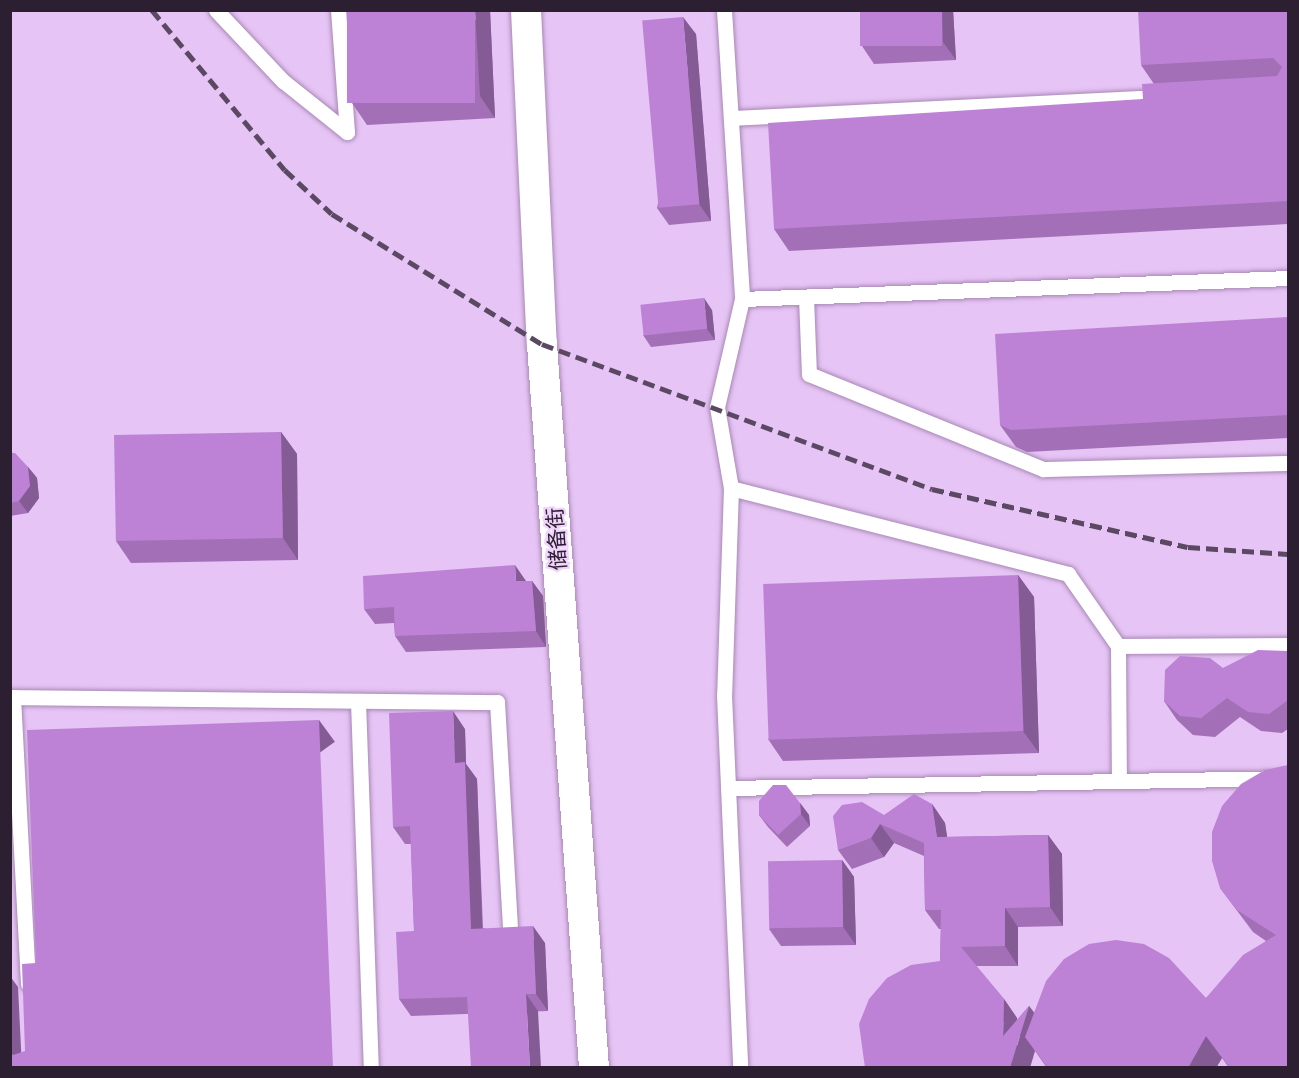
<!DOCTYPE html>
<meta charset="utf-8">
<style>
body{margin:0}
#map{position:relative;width:1299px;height:1078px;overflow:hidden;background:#e6c4f5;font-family:"Open Sans","Noto Sans SC",sans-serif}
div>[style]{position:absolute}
.roads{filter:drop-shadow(0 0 2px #a888b6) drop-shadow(0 0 2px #a888b6)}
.service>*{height:15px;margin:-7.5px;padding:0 7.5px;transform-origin:7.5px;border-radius:7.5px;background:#fff}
.minor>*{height:30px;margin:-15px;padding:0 15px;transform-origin:15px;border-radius:15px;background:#fff}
.rail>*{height:4.5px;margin-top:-2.25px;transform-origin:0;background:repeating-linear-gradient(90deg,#5b4963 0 12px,transparent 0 18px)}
.wall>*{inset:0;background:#a370b7}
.shaded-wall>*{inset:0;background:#845b95;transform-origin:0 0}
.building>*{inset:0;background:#bd82d5;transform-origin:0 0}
span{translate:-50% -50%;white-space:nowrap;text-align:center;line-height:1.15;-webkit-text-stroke:4.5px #f0d4fb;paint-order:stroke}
.street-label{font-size:21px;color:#2c1f32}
.frame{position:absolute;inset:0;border:12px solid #2c1f32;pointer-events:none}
</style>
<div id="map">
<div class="roads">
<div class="service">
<div style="left:216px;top:10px;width:98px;rotate:46.7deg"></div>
<div style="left:283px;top:81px;width:82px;rotate:38.6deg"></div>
<div style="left:347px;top:132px;width:122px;rotate:-94.2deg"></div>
<div style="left:724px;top:10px;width:290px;rotate:86.4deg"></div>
<div style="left:742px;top:299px;width:111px;rotate:103deg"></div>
<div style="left:717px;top:407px;width:82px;rotate:80.2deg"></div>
<div style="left:731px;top:488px;width:207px;rotate:91.9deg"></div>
<div style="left:724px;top:695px;width:373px;rotate:87.5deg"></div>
<div style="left:731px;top:118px;width:432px;rotate:-2.8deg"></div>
<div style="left:806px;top:297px;width:77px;rotate:87.8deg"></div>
<div style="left:809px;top:374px;width:253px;rotate:22.1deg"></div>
<div style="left:1043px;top:469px;width:245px;rotate:-1.4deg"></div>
<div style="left:742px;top:299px;width:546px;rotate:-2.2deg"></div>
<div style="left:731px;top:488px;width:348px;rotate:14.3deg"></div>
<div style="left:1068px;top:574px;width:88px;rotate:55.2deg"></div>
<div style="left:1118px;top:646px;width:135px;rotate:89.6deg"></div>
<div style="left:1118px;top:646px;width:170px;rotate:-0.3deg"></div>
<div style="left:10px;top:697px;width:487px;rotate:0.6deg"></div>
<div style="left:497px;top:702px;width:226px;rotate:86.7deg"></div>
<div style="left:13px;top:697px;width:287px;rotate:87deg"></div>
<div style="left:358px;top:701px;width:367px;rotate:88deg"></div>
<div style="left:728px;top:788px;width:560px;rotate:-1.02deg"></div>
</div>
<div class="minor">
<div style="left:526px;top:10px;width:334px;rotate:87.3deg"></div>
<div style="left:542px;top:344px;width:726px;rotate:85.89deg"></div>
</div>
</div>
<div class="rail">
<div style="left:152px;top:10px;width:208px;rotate:50.3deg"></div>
<div style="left:285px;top:170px;width:64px;rotate:43.1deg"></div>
<div style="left:332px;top:214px;width:247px;rotate:31.8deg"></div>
<div style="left:542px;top:344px;width:416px;rotate:20.4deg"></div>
<div style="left:932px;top:489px;width:262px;rotate:12.8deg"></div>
<div style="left:1188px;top:547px;width:100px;rotate:4deg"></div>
</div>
<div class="wall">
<div style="clip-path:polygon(490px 10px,495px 118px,367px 125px,352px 103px)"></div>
<div style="clip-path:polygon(953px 10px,956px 60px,874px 64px,862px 46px)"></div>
<div style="clip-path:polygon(1288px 10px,1288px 224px,789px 251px,774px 229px,1143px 99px,1154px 84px,1141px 65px)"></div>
<div style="clip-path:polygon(696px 34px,711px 221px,669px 225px,657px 208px)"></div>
<div style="clip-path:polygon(712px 310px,715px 340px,651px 347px,643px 335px)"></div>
<div style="clip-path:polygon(1288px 317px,1288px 438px,1027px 452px,1016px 447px,1000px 425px)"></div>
<div style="clip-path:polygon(281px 432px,297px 454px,298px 560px,131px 563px,116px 541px)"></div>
<div style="clip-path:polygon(10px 453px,28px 467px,37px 478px,39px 498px,28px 513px,10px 516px)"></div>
<div style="clip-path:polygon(1018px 575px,1034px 597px,1039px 753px,783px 761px,768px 739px)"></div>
<div style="clip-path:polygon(526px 581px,532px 581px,543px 596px,546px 647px,406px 652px,395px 636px,394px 623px,375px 624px,364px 609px)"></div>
<div style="clip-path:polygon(1288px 651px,1288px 729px,1282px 733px,1261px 731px,1240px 717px,1215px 737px,1193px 735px,1177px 720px,1164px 701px,1223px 668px)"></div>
<div style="clip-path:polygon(465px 729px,466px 764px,477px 779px,483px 928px,545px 943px,548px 1011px,411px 1016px,399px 999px,414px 931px,411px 844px,405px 844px,393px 827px)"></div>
<div style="clip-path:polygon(1265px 770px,1288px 1068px,1229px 1068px,1222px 1058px,1216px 1068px,1047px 1068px,1035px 1051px,940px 961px,941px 929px,939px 929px,925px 910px,924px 856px,894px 843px,884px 857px,852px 869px,838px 850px,884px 815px,932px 804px,945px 823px,947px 837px,1048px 835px,1062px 854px,1063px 926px,1018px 927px,1018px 966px,976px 966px,1004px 999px,1017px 1018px,1017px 1020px,1029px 1006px,1034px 1012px,1206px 998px,1266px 941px,1253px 932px,1220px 888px)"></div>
<div style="clip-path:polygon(800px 803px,809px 815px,810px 826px,787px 847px,768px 827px,759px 815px)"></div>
<div style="clip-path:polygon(842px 860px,854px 877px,856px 945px,781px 946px,769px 929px)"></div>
</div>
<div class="shaded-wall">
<div style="clip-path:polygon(475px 10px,490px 10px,495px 118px,480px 96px)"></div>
<div style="clip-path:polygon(942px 10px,953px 10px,956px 60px,943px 42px)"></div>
<div style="clip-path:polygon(683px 17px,696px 34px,711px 221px,699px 204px)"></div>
<div style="clip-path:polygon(704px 298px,712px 310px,715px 340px,707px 329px)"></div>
<div style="clip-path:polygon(281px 432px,297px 454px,298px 560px,283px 538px)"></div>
<div style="clip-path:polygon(28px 467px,37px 478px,39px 498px,28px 513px,19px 501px)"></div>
<div style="clip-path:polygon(515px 565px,526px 581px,516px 581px)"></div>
<div style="clip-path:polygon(1018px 575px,1034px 597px,1039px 753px,1023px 731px)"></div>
<div style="clip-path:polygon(532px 581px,543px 596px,546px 647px,536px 631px)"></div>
<div style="clip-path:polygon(453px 711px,465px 729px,466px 764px,477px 779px,483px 946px,471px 929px,455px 763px)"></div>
<div style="left:319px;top:720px;width:27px;height:348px;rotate:54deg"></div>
<div style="clip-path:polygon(800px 803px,809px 815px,810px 826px,801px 814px)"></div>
<div style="clip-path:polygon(932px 804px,945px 823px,950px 856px,937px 837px)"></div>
<div style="clip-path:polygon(880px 824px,894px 843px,884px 857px,871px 838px)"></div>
<div style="clip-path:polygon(1048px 835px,1062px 854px,1063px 926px,1050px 907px)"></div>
<div style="clip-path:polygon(842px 860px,854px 877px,856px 945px,843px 927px)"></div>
<div style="clip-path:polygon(1005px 908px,1018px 927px,1018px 966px,1005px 946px)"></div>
<div style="clip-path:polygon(533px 926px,545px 943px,548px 1011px,536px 994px)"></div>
<div style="clip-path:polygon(10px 976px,18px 987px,22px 1068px,10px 1052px)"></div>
<div style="clip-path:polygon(526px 994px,538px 1011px,541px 1068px,530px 1068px)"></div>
<div style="clip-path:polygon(1004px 999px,1017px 1018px,1017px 1046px,1029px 1006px,1042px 1025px,1025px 1037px,1035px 1051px,1030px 1068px,1010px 1068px,1003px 1036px)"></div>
<div style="clip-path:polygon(1206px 1036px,1222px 1058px,1216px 1068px,1188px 1068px)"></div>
</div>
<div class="building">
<div style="left:347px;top:10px;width:128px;height:93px"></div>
<div style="left:860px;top:10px;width:82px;height:36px"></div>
<div style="clip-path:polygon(1138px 10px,1288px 10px,1288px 201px,774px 229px,768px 123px,1143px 99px,1142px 84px,1277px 76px,1282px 67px,1273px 58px,1141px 65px)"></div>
<div style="left:683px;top:17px;width:188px;height:41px;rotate:85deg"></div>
<div style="left:704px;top:298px;width:31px;height:64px;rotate:84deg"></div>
<div style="clip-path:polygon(1288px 317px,1288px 415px,1011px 430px,1000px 425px,995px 334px)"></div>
<div style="left:281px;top:432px;width:106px;height:167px;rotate:89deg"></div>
<div style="clip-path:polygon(10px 453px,15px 453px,28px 467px,30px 486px,19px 501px,10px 503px)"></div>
<div style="clip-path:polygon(1287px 465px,1288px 465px,1288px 499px)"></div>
<div style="clip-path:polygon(515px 565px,516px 581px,532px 581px,536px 631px,395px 636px,394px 607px,364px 609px,363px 576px)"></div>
<div style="left:1018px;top:575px;width:156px;height:255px;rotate:88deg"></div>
<div style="clip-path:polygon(1258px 650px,1288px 651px,1288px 700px,1269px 714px,1248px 712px,1227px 698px,1201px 718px,1180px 716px,1164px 701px,1165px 670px,1180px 656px,1210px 658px,1223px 668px)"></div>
<div style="clip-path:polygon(453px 711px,455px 763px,465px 762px,471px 929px,533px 926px,536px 994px,526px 994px,530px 1068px,471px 1068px,467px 997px,399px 999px,396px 932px,414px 931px,410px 826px,393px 827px,389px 713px)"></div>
<div style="clip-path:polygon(319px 720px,333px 1068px,10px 1068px,10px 1052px,13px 1055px,25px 1051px,22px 964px,36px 963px,27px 730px)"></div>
<div style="clip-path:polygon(1288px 765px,1288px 1068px,1230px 1068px,1206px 1036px,1188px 1068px,1048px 1068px,1025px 1037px,1046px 981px,1064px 959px,1089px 944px,1116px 940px,1144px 944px,1169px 958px,1206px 998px,1243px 955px,1276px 935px,1237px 910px,1220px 888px,1212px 861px,1212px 832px,1222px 806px,1241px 784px,1265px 770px)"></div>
<div style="clip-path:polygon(773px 785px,786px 785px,800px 803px,801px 814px,778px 835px,759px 815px,759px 801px)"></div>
<div style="clip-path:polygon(914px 794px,932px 804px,937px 837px,1048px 835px,1050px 907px,1005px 908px,1005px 946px,961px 947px,1004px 999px,1003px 1036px,1029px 1006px,1010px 1068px,865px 1068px,859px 1024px,869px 999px,887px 978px,911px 965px,940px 961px,941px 910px,925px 910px,924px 843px,880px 824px,871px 838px,838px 850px,833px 816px,842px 805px,862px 802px,884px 815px)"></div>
<div style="left:842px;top:860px;width:67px;height:74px;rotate:89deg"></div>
</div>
<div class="street-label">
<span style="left:556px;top:539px;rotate:-94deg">储备街</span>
</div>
<div class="frame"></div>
</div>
